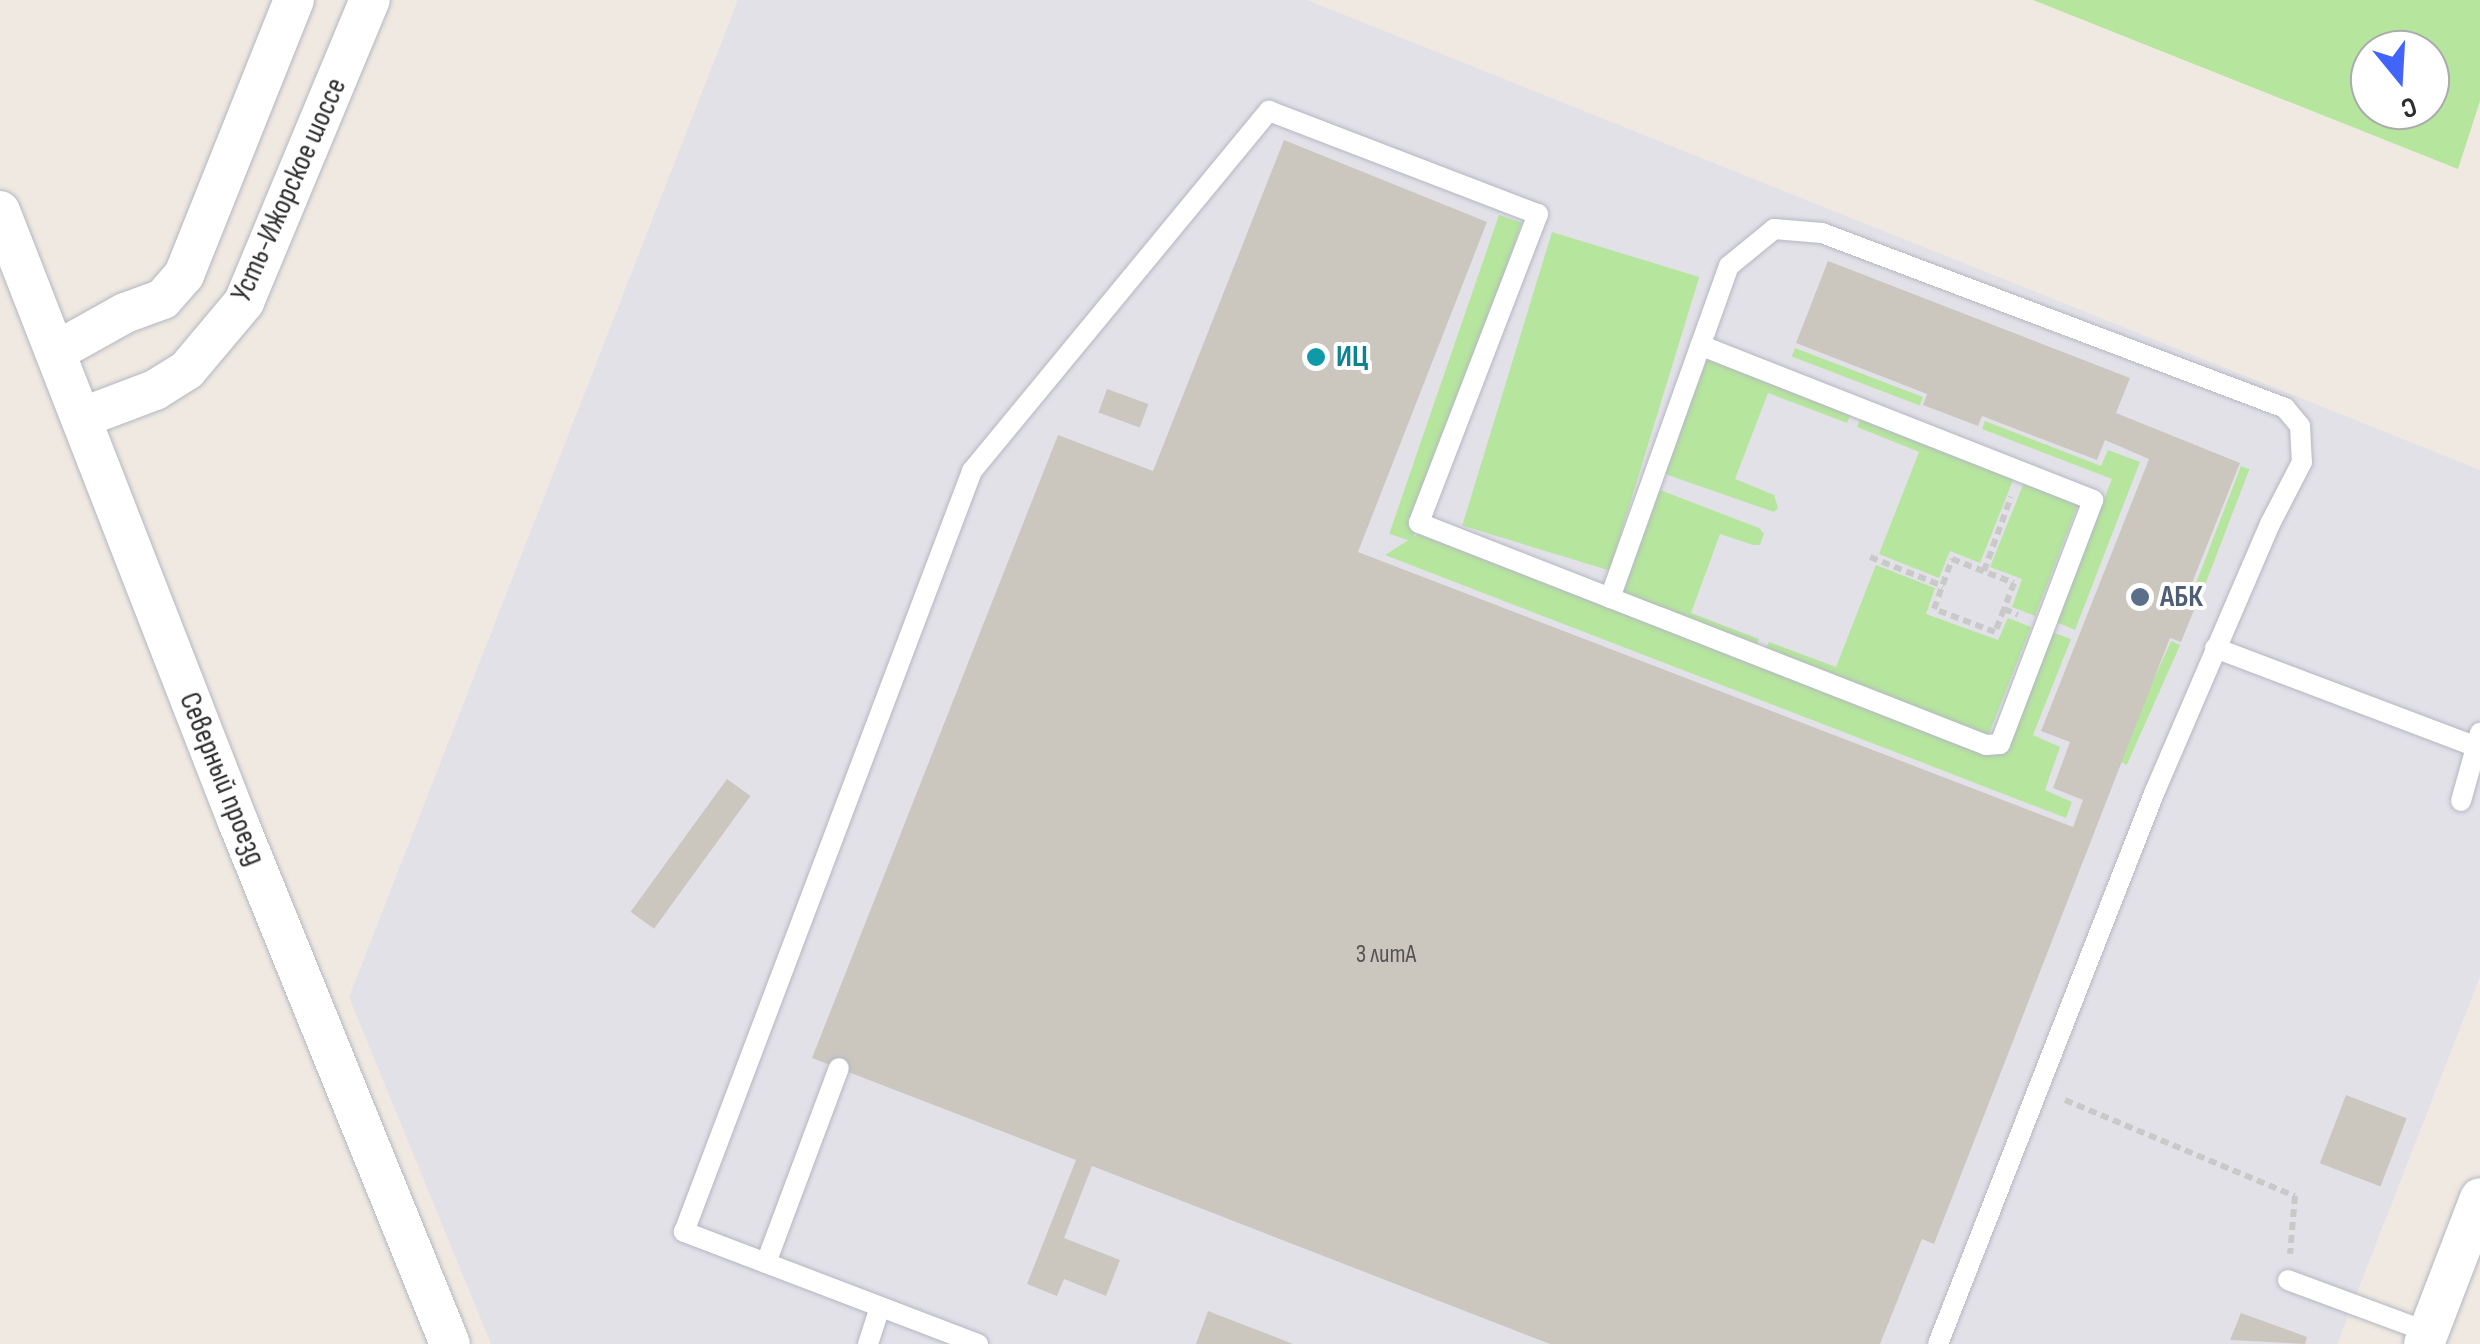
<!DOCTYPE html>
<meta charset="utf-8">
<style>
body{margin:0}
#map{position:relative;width:2480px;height:1344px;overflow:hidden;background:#efe9e1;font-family:"Sofia Sans Condensed",sans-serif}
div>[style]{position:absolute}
.industrial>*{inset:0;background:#e3e1e8}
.green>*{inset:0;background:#b6e59e;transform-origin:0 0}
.building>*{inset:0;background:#cbc7bf;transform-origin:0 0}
.path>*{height:6px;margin-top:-3px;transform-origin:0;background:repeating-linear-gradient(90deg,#c9c9c9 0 8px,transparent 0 13px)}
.roads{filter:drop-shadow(0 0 2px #b4b7c1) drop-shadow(0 0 2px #b4b7c1)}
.service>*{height:20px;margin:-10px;padding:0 10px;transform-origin:10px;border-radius:10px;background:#fff}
.minor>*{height:40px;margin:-20px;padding:0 20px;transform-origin:20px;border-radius:20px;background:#fff}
.dots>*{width:28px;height:28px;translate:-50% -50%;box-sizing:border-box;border:5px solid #fff;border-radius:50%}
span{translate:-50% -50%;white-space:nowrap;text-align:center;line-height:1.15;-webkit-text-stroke:8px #fff;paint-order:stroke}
.number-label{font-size:25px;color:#555452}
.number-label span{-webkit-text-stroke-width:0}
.street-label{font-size:30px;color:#2e2e2e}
.culture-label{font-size:30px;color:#0d838f;font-weight:700}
.left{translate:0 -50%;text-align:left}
.service-label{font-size:30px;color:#4e5e75;font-weight:700}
.north{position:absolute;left:2350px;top:30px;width:100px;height:100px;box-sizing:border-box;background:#fff;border:2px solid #ababab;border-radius:50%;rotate:162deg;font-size:28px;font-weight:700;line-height:40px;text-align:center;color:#2e2e2e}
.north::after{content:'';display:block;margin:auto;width:35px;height:45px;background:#4264fb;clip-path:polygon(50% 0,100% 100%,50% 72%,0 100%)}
</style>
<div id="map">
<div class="industrial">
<div style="clip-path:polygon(738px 0,1307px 0,2480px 470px,2480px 977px,2337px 1344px,491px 1344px,349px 997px)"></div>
</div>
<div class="green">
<div style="clip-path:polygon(evenodd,2033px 0,2480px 0,2480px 101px,2458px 169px,2033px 0,2370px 50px,2430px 50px,2430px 110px,2370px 110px,2370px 50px)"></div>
<div style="left:1499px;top:215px;width:24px;height:337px;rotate:19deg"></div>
<div style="left:1552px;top:232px;width:154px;height:307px;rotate:17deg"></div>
<div style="left:1795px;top:348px;width:137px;height:9px;rotate:21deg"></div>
<div style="clip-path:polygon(1708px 356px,1852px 411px,1847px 423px,1768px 393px,1735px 479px,1774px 495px,1778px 508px,1774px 512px,1665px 474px)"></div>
<div style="clip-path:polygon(1862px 414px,2015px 475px,1980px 563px,1950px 551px,1939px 578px,1879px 554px,1919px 452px,1857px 427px)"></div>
<div style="clip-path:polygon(1985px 421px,2101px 466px,2108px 450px,2140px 462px,2075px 630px,2056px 622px,2112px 479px,1982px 429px)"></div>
<div style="left:2241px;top:466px;width:9px;height:124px;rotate:21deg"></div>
<div style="clip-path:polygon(2025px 480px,2079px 502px,2035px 616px,2012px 607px,2022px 579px,1990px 567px)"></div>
<div style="clip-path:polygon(1660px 490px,1759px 528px,1764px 534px,1760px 545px,1753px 545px,1720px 534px,1691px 613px,1759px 639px,1755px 649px,1622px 595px)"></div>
<div style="clip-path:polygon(1418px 534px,1983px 753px,2052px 632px,2071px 639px,2033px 735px,2060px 747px,2045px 790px,2072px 802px,2066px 818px,1385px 555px)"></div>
<div style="clip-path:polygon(1876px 565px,1935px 588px,1926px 614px,1998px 640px,2008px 618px,2031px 627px,1988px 736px,1763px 654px,1769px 642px,1836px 667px)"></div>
<div style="left:2171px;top:641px;width:10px;height:131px;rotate:24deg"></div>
</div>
<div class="building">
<div style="clip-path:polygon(1284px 140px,1487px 222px,1358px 552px,2073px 827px,2083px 800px,2053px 788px,2070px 742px,2041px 731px,2149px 459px,2105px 440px,2097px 460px,1982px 416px,1978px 426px,1923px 405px,1927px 394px,1796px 343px,1828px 261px,2130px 378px,2116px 413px,2240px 463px,2192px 583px,2203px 588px,2181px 642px,2170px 638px,1934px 1244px,1922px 1239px,1880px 1344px,1550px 1344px,1092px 1166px,1064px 1238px,1120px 1260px,1106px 1296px,1064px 1279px,1057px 1296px,1027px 1284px,1076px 1160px,812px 1058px,1058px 435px,1153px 471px)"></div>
<div style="left:1107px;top:389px;width:44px;height:25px;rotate:20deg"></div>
<div style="left:727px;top:779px;width:29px;height:164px;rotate:36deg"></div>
<div style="left:2346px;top:1095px;width:65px;height:73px;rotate:21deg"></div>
<div style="clip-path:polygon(1208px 1311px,1293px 1344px,1196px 1344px)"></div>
<div style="clip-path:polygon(2241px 1313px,2307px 1337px,2305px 1344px,2230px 1340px)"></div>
</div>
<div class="path">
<div style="left:1870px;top:557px;width:79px;rotate:21.7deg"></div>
<div style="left:1984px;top:571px;width:79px;rotate:-70deg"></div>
<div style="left:2004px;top:609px;width:25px;rotate:111deg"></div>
<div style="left:1995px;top:632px;width:65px;rotate:-159.3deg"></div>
<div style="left:1934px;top:609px;width:53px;rotate:-70.2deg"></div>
<div style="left:1952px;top:559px;width:66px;rotate:21.2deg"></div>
<div style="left:2014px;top:583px;width:28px;rotate:111deg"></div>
<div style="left:2004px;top:609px;width:15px;rotate:23deg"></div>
<div style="left:2065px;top:1100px;width:249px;rotate:22.7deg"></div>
<div style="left:2295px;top:1196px;width:58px;rotate:94.9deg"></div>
</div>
<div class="roads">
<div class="service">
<div style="left:1610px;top:598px;width:353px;rotate:-70.3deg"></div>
<div style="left:1729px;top:266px;width:58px;rotate:-39.4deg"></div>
<div style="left:1774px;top:229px;width:48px;rotate:4.8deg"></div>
<div style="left:1822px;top:233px;width:495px;rotate:20.7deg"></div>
<div style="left:2285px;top:408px;width:23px;rotate:50deg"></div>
<div style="left:2300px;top:426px;width:36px;rotate:87deg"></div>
<div style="left:2302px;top:462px;width:70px;rotate:117.3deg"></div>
<div style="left:2270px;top:524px;width:291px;rotate:113.3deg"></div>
<div style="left:2155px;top:791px;width:594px;rotate:111.43deg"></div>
<div style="left:2215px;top:648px;width:283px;rotate:20.7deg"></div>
<div style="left:2461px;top:801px;width:71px;rotate:-74.4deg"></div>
<div style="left:766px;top:1263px;width:208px;rotate:-69.5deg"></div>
<div style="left:2288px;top:1280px;width:149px;rotate:20.4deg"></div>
<div style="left:868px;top:1344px;width:38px;rotate:-72deg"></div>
<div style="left:978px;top:1344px;width:315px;rotate:-159.1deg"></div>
<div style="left:684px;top:1232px;width:814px;rotate:-69.27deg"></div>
<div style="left:972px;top:471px;width:467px;rotate:-50.5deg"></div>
<div style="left:1269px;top:111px;width:288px;rotate:21deg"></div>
<div style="left:1538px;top:214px;width:331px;rotate:111.1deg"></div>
<div style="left:1419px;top:523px;width:609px;rotate:21.38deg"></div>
<div style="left:1986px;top:745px;width:14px;rotate:-4deg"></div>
<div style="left:2000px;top:744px;width:261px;rotate:-69.1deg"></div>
<div style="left:2093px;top:500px;width:422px;rotate:-158.5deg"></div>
</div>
<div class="minor">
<div style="left:0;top:211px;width:656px;rotate:68.72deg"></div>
<div style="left:238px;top:822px;width:563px;rotate:67.9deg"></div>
<div style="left:55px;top:352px;width:80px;rotate:-29.1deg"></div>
<div style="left:125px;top:313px;width:40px;rotate:-20.2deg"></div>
<div style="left:163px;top:299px;width:32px;rotate:-49deg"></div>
<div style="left:184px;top:275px;width:296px;rotate:-68.2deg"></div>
<div style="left:81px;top:418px;width:79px;rotate:-20.7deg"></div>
<div style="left:155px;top:390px;width:38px;rotate:-32deg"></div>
<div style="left:187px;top:370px;width:89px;rotate:-50deg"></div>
<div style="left:244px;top:302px;width:327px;rotate:-67.4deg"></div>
<div style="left:2424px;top:1344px;width:156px;rotate:-69deg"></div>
</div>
</div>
<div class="dots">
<div style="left:1316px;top:357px;background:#0f9aa8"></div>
<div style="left:2140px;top:597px;background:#5c6f8a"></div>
</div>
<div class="number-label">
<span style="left:1386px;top:955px">3 литА</span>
</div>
<div class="street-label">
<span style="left:289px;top:190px;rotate:-66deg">Усть-Ижорское шоссе</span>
<span style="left:222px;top:779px;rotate:68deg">Северный проезд</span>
</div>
<div class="culture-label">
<span class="left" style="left:1336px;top:357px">ИЦ</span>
</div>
<div class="service-label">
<span class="left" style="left:2160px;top:597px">АБК</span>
</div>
<div class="north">С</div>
</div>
